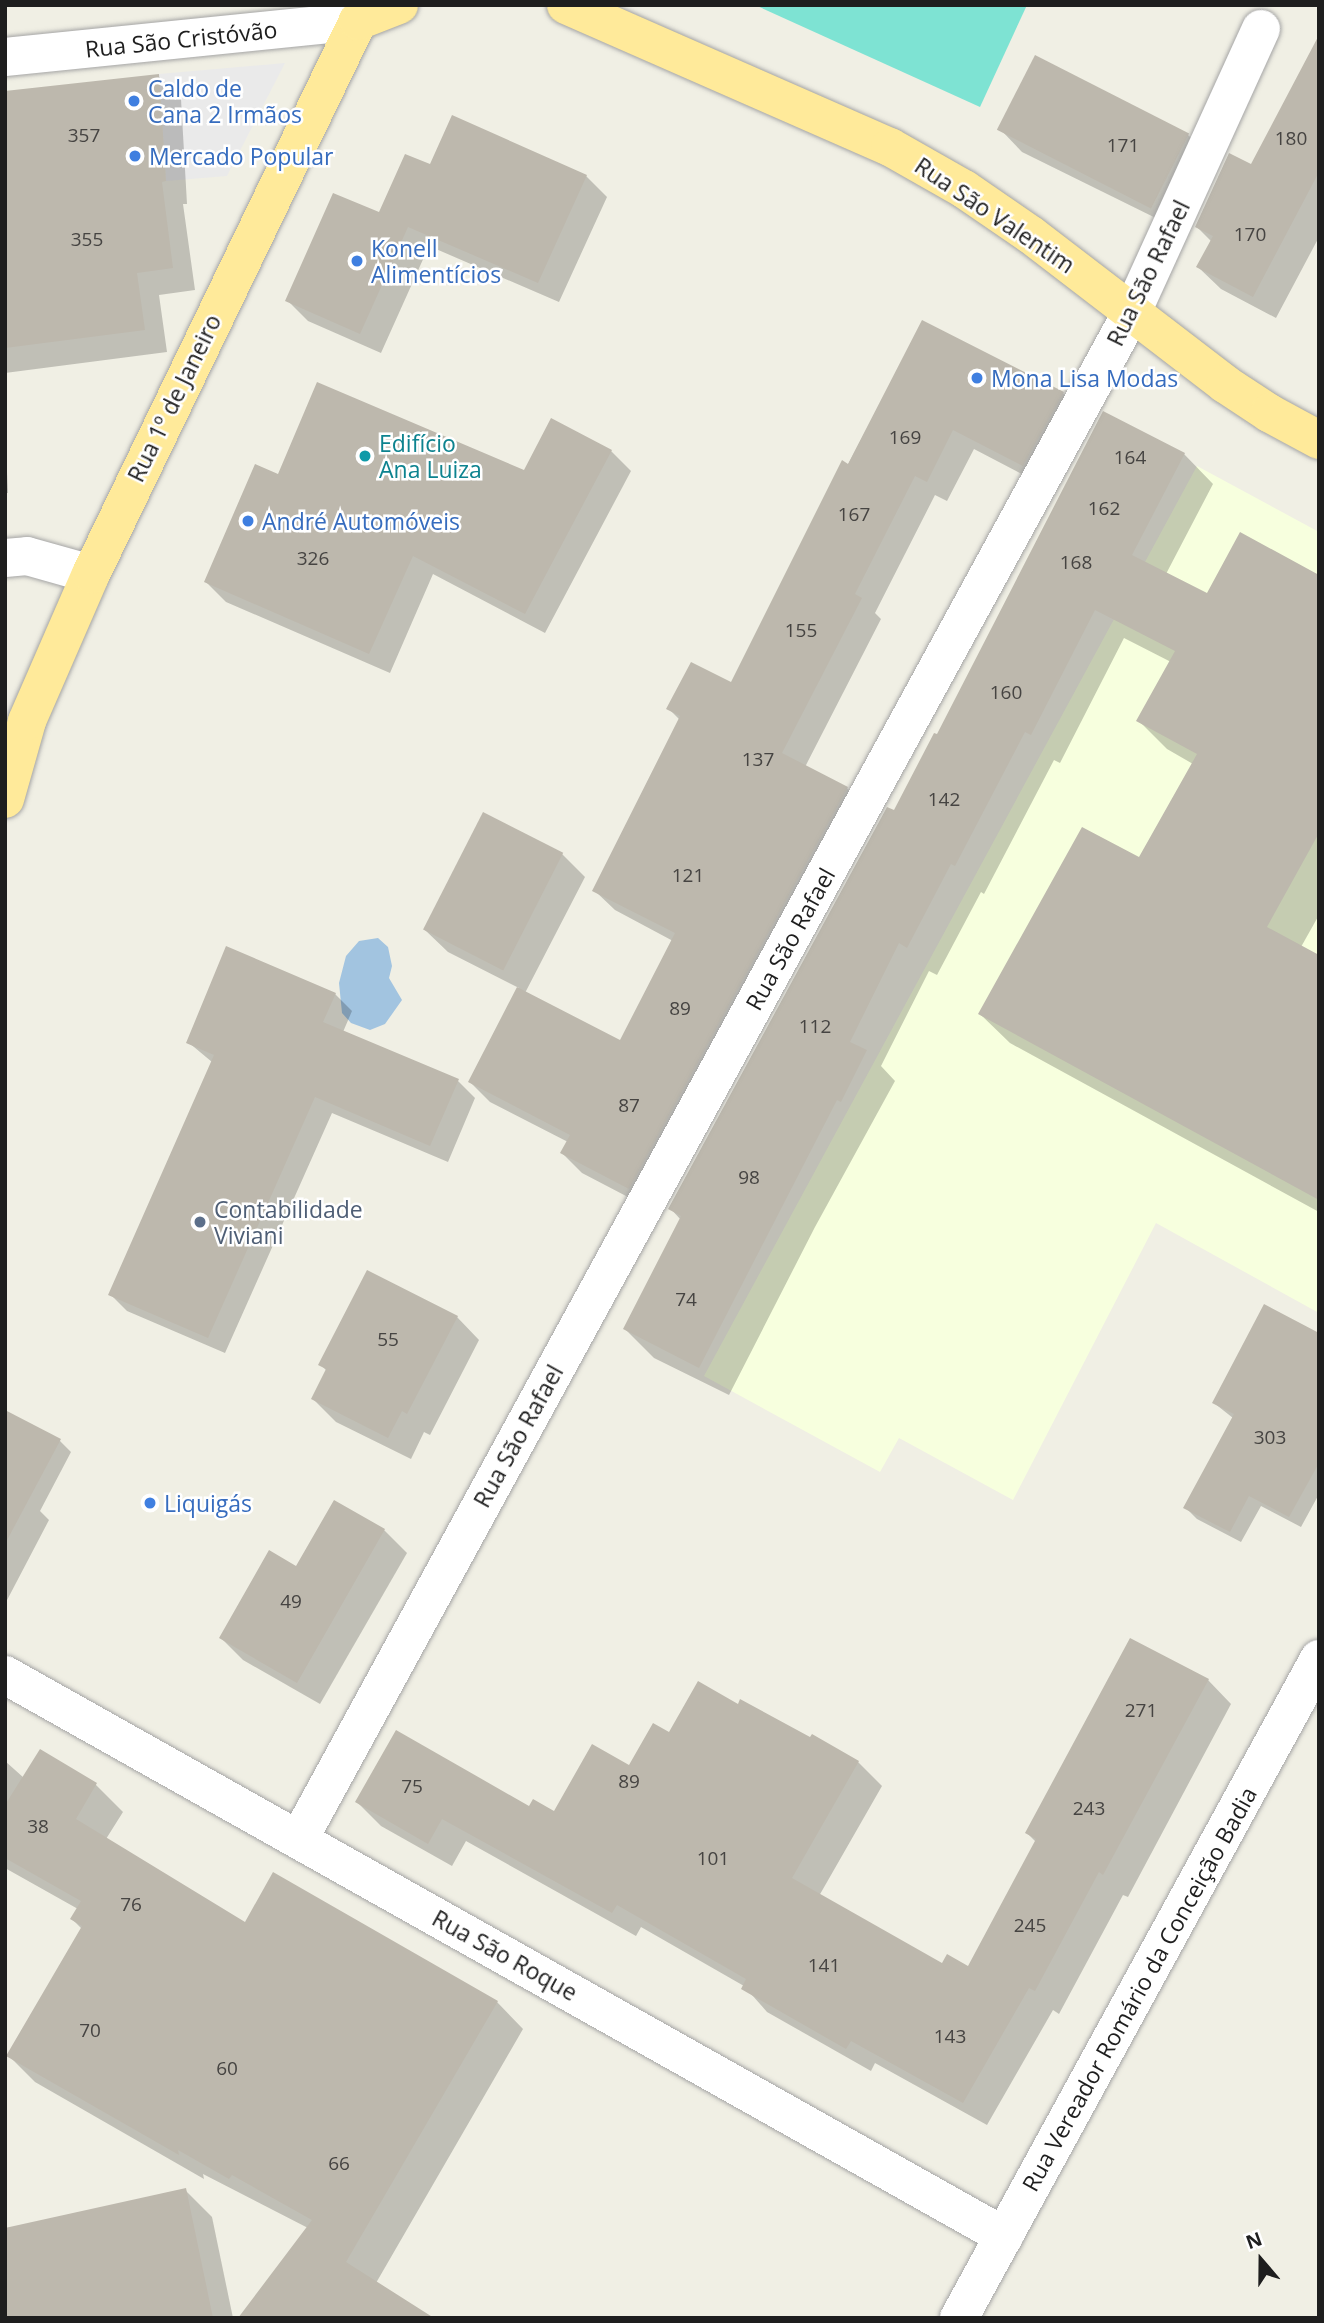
<!DOCTYPE html>
<meta charset="utf-8">
<style>
body{margin:0}
#map{position:relative;width:1324px;height:2323px;overflow:hidden;background:#f0efe4;font-family:"Open Sans",sans-serif}
div>[style]{position:absolute}
.education>*{inset:0;background:#f7ffde}
.pitch>*{inset:0;background:#7ee3d3}
.parking>*{inset:0;background:#eaeaea}
.water>*{inset:0;background:#a2c4e0}
.shadow>*{inset:0;background:#0003}
.building>*{inset:0;background:#bdb8ad;transform-origin:0 0}
.roads{filter:drop-shadow(0 0 2px #a5a5a5) drop-shadow(0 0 2px #a5a5a5)}
.minor>*{height:38px;margin:-19px;padding:0 19px;transform-origin:19px;border-radius:19px;background:#fff}
.major>*{height:38px;margin:-19px;padding:0 19px;transform-origin:19px;border-radius:19px;background:#ffea9a}
.dots>*{width:19px;height:19px;translate:-50% -50%;box-sizing:border-box;border:4px solid #fff;border-radius:50%}
span{translate:-50% -50%;white-space:nowrap;text-align:center;line-height:1.15;-webkit-text-stroke:5px #fff;paint-order:stroke}
.number-label{font-size:19px;color:#464442}
.number-label span{-webkit-text-stroke-width:0}
.street-label{font-size:23px;color:#1e1e1e}
.shop-label{font-size:23px;color:#366cbe}
.left{translate:0 -50%;text-align:left}
.culture-label{font-size:23px;color:#0d838f}
.service-label{font-size:23px;color:#4e5e75}
.frame{position:absolute;inset:0;border:7px solid #1e1e1e;pointer-events:none}
.north{position:absolute;left:1226px;top:2225px;width:70px;height:70px;-webkit-text-stroke:5px #fff;paint-order:stroke;rotate:340deg;font-size:19px;font-weight:700;line-height:28px;text-align:center;color:#1e1e1e}
.north::after{content:'';display:block;margin:auto;width:24px;height:32px;background:#1e1e1e;clip-path:polygon(50% 0,100% 100%,50% 72%,0 100%)}
</style>
<div id="map">
<div class="education">
<div style="clip-path:polygon(1197px 466px,1319px 532px,1319px 1313px,1156px 1223px,1013px 1500px,899px 1438px,880px 1472px,704px 1376px)"></div>
</div>
<div class="pitch">
<div style="clip-path:polygon(755px 5px,1027px 5px,980px 107px)"></div>
</div>
<div class="parking">
<div style="clip-path:polygon(285px 63px,227px 176px,166px 181px,159px 74px)"></div>
</div>
<div class="water">
<div style="clip-path:polygon(378px 938px,388px 947px,392px 966px,389px 978px,402px 1000px,385px 1024px,370px 1030px,351px 1023px,342px 1013px,339px 983px,346px 956px,359px 941px)"></div>
</div>
<div class="shadow">
<div style="clip-path:polygon(1036px 58px,1188px 135px,1211px 157px,1178px 229px,1022px 152px,1000px 129px)"></div>
<div style="clip-path:polygon(158px 76px,181px 99px,187px 204px,183px 204px,195px 290px,159px 295px,167px 352px,5px 373px,5px 92px)"></div>
<div style="clip-path:polygon(1319px 108px,1319px 237px,1276px 318px,1221px 289px,1198px 267px,1212px 242px,1197px 227px,1252px 167px)"></div>
<div style="clip-path:polygon(431px 167px,586px 176px,607px 197px,559px 302px,429px 246px,381px 353px,308px 321px,287px 300px)"></div>
<div style="clip-path:polygon(923px 322px,1063px 393px,1083px 413px,1043px 485px,974px 449px,947px 501px,935px 495px,875px 613px,881px 619px,805px 767px,847px 788px,867px 809px,649px 1208px,582px 1173px,562px 1153px,568px 1142px,490px 1102px,470px 1082px,519px 988px,448px 952px,425px 930px,562px 854px,585px 877px,525px 993px,621px 1042px,673px 941px,615px 910px,594px 890px,680px 720px,669px 709px,732px 685px)"></div>
<div style="clip-path:polygon(5px 431px,8px 493px,5px 493px)"></div>
<div style="clip-path:polygon(611px 451px,631px 471px,545px 633px,433px 574px,390px 673px,226px 602px,206px 582px,278px 476px,524px 472px)"></div>
<div style="clip-path:polygon(1184px 454px,1213px 484px,1166px 574px,1208px 595px,1319px 577px,1319px 915px,1301px 947px,1319px 957px,1319px 1212px,1010px 1043px,980px 1014px,1140px 859px,1193px 764px,1167px 749px,1138px 720px,1171px 662px,1124px 638px,1060px 763px,1054px 760px,984px 894px,981px 892px,937px 975px,929px 971px,881px 1066px,895px 1081px,815px 1227px,729px 1395px,654px 1358px,625px 1329px,681px 1220px,670px 1208px,938px 737px)"></div>
<div style="clip-path:polygon(335px 994px,352px 1011px,343px 1032px,458px 1081px,475px 1098px,448px 1162px,332px 1113px,225px 1353px,127px 1311px,110px 1294px,212px 1062px,188px 1042px)"></div>
<div style="clip-path:polygon(457px 1317px,479px 1340px,430px 1435px,424px 1432px,411px 1459px,336px 1422px,313px 1399px,327px 1371px,320px 1364px)"></div>
<div style="clip-path:polygon(1319px 1335px,1319px 1494px,1301px 1527px,1261px 1506px,1241px 1542px,1197px 1519px,1185px 1507px,1233px 1418px,1214px 1403px)"></div>
<div style="clip-path:polygon(5px 1412px,60px 1441px,71px 1452px,40px 1511px,49px 1520px,5px 1604px)"></div>
<div style="clip-path:polygon(384px 1530px,407px 1553px,320px 1704px,243px 1660px,221px 1638px,297px 1568px)"></div>
<div style="clip-path:polygon(1208px 1680px,1231px 1704px,1128px 1897px,1123px 1895px,1059px 2014px,1053px 2010px,987px 2125px,875px 2063px,871px 2071px,767px 2012px,744px 1986px,641px 1927px,636px 1936px,466px 1841px,452px 1866px,381px 1826px,357px 1802px,530px 1809px,554px 1813px,629px 1767px,669px 1734px,738px 1706px,811px 1739px,813px 1737px,858px 1762px,882px 1786px,819px 1896px,942px 1966px,969px 1969px,1036px 1842px,1027px 1833px)"></div>
<div style="clip-path:polygon(40px 1752px,96px 1785px,123px 1812px,106px 1839px,245px 1925px,497px 2002px,523px 2029px,376px 2283px,240px 2318px,308px 2228px,203px 2174px,204px 2179px,35px 2082px,8px 2055px,82px 1929px,72px 1919px,78px 1909px,5px 1868px,5px 1761px,24px 1778px)"></div>
<div style="clip-path:polygon(185px 2190px,212px 2217px,233px 2318px,5px 2318px)"></div>
</div>
<div class="building">
<div style="clip-path:polygon(1319px 35px,1319px 172px,1253px 297px,1196px 267px,1213px 236px,1195px 227px,1229px 153px,1251px 164px)"></div>
<div style="left:1035px;top:55px;width:173px;height:84px;rotate:27deg"></div>
<div style="clip-path:polygon(159px 74px,166px 181px,162px 182px,173px 268px,137px 273px,145px 330px,5px 348px,5px 91px)"></div>
<div style="clip-path:polygon(452px 115px,587px 175px,538px 283px,408px 227px,360px 334px,285px 301px,333px 193px,379px 212px,405px 154px,430px 164px)"></div>
<div style="clip-path:polygon(922px 320px,1064px 392px,1023px 466px,953px 430px,927px 482px,915px 476px,855px 594px,862px 598px,782px 753px,848px 787px,629px 1189px,560px 1153px,570px 1135px,468px 1082px,517px 987px,620px 1040px,675px 933px,592px 891px,680px 716px,666px 709px,691px 662px,731px 682px,842px 460px,848px 464px)"></div>
<div style="clip-path:polygon(317px 382px,524px 470px,551px 418px,612px 450px,525px 614px,413px 556px,369px 654px,204px 582px,255px 464px,278px 474px)"></div>
<div style="clip-path:polygon(1103px 411px,1185px 453px,1132px 555px,1207px 593px,1240px 532px,1319px 575px,1319px 833px,1267px 927px,1319px 955px,1319px 1200px,978px 1014px,1082px 827px,1139px 857px,1197px 754px,1136px 721px,1175px 651px,1095px 610px,1031px 735px,1025px 732px,955px 866px,951px 864px,907px 948px,899px 943px,850px 1042px,867px 1050px,841px 1102px,837px 1100px,699px 1368px,623px 1329px,681px 1216px,668px 1209px,887px 807px,894px 810px,934px 733px,937px 734px)"></div>
<div style="left:483px;top:812px;width:90px;height:132px;rotate:27deg"></div>
<div style="clip-path:polygon(226px 946px,336px 993px,323px 1022px,459px 1079px,430px 1146px,315px 1097px,208px 1338px,108px 1295px,214px 1055px,186px 1043px)"></div>
<div style="clip-path:polygon(367px 1270px,458px 1316px,407px 1414px,402px 1411px,388px 1438px,311px 1399px,326px 1369px,318px 1365px)"></div>
<div style="clip-path:polygon(1264px 1304px,1319px 1333px,1319px 1463px,1289px 1517px,1249px 1496px,1230px 1532px,1183px 1508px,1234px 1414px,1212px 1403px)"></div>
<div style="clip-path:polygon(5px 1410px,61px 1439px,5px 1544px)"></div>
<div style="clip-path:polygon(334px 1500px,385px 1529px,297px 1683px,219px 1638px,269px 1550px,296px 1566px)"></div>
<div style="clip-path:polygon(1130px 1638px,1209px 1679px,1103px 1875px,1099px 1872px,1035px 1991px,1029px 1988px,963px 2103px,851px 2041px,846px 2049px,741px 1989px,746px 1979px,617px 1905px,612px 1913px,442px 1819px,428px 1844px,355px 1802px,396px 1730px,529px 1806px,533px 1799px,554px 1811px,592px 1744px,629px 1765px,653px 1723px,669px 1732px,698px 1681px,738px 1704px,740px 1699px,810px 1737px,812px 1734px,859px 1761px,792px 1878px,942px 1963px,947px 1954px,968px 1966px,1036px 1839px,1025px 1833px)"></div>
<div style="clip-path:polygon(40px 1749px,97px 1783px,76px 1819px,245px 1922px,273px 1872px,498px 2001px,346px 2262px,434px 2318px,238px 2318px,312px 2220px,232px 2175px,229px 2179px,178px 2150px,179px 2155px,6px 2056px,82px 1926px,70px 1919px,81px 1901px,5px 1858px,5px 1805px)"></div>
<div style="clip-path:polygon(186px 2188px,213px 2318px,5px 2318px,5px 2228px)"></div>
</div>
<div class="roads">
<div class="minor">
<div style="left:5px;top:57px;width:355px;rotate:-5.8deg"></div>
<div style="left:358px;top:21px;width:17px;rotate:-66deg"></div>
<div style="left:5px;top:558px;width:22px;rotate:-5deg"></div>
<div style="left:27px;top:556px;width:66px;rotate:15.7deg"></div>
<div style="left:5px;top:1675px;width:1146px;rotate:29.32deg"></div>
<div style="left:299px;top:1839px;width:1739px;rotate:-61.39deg"></div>
<div style="left:1132px;top:312px;width:311px;rotate:-65.5deg"></div>
<div style="left:959px;top:2318px;width:751px;rotate:-61.35deg"></div>
</div>
<div class="major">
<div style="left:566px;top:5px;width:354px;rotate:23.7deg"></div>
<div style="left:890px;top:147px;width:85px;rotate:29.6deg"></div>
<div style="left:964px;top:189px;width:81px;rotate:34.5deg"></div>
<div style="left:1031px;top:235px;width:245px;rotate:37.5deg"></div>
<div style="left:1225px;top:384px;width:53px;rotate:33.4deg"></div>
<div style="left:1269px;top:413px;width:57px;rotate:28.4deg"></div>
<div style="left:5px;top:799px;width:81px;rotate:-74.2deg"></div>
<div style="left:27px;top:721px;width:160px;rotate:-66.5deg"></div>
<div style="left:91px;top:574px;width:614px;rotate:-64.23deg"></div>
<div style="left:358px;top:21px;width:44px;rotate:-21.3deg"></div>
</div>
</div>
<div class="dots">
<div style="left:134px;top:101px;background:#3f7fe0"></div>
<div style="left:135px;top:156px;background:#3f7fe0"></div>
<div style="left:357px;top:261px;background:#3f7fe0"></div>
<div style="left:977px;top:378px;background:#3f7fe0"></div>
<div style="left:365px;top:456px;background:#0f9aa8"></div>
<div style="left:248px;top:521px;background:#3f7fe0"></div>
<div style="left:200px;top:1222px;background:#5c6f8a"></div>
<div style="left:150px;top:1503px;background:#3f7fe0"></div>
</div>
<div class="number-label">
<span style="left:84px;top:136px">357</span>
<span style="left:1291px;top:139px">180</span>
<span style="left:1123px;top:146px">171</span>
<span style="left:1250px;top:235px">170</span>
<span style="left:87px;top:240px">355</span>
<span style="left:905px;top:438px">169</span>
<span style="left:1130px;top:458px">164</span>
<span style="left:1104px;top:509px">162</span>
<span style="left:854px;top:515px">167</span>
<span style="left:313px;top:559px">326</span>
<span style="left:1076px;top:563px">168</span>
<span style="left:801px;top:631px">155</span>
<span style="left:1006px;top:693px">160</span>
<span style="left:758px;top:760px">137</span>
<span style="left:944px;top:800px">142</span>
<span style="left:688px;top:876px">121</span>
<span style="left:680px;top:1009px">89</span>
<span style="left:815px;top:1027px">112</span>
<span style="left:629px;top:1106px">87</span>
<span style="left:749px;top:1178px">98</span>
<span style="left:686px;top:1300px">74</span>
<span style="left:388px;top:1340px">55</span>
<span style="left:1270px;top:1438px">303</span>
<span style="left:291px;top:1602px">49</span>
<span style="left:1141px;top:1711px">271</span>
<span style="left:629px;top:1782px">89</span>
<span style="left:412px;top:1787px">75</span>
<span style="left:1089px;top:1809px">243</span>
<span style="left:38px;top:1827px">38</span>
<span style="left:713px;top:1859px">101</span>
<span style="left:131px;top:1905px">76</span>
<span style="left:1030px;top:1926px">245</span>
<span style="left:824px;top:1966px">141</span>
<span style="left:90px;top:2031px">70</span>
<span style="left:950px;top:2037px">143</span>
<span style="left:227px;top:2069px">60</span>
<span style="left:339px;top:2164px">66</span>
</div>
<div class="street-label">
<span style="left:181px;top:39px;rotate:-6deg">Rua São Cristóvão</span>
<span style="left:995px;top:215px;rotate:34deg">Rua São Valentim</span>
<span style="left:1148px;top:273px;rotate:-64deg">Rua São Rafael</span>
<span style="left:174px;top:398px;rotate:-64deg">Rua 1º de Janeiro</span>
<span style="left:790px;top:939px;rotate:-61deg">Rua São Rafael</span>
<span style="left:518px;top:1436px;rotate:-61deg">Rua São Rafael</span>
<span style="left:505px;top:1955px;rotate:29deg">Rua São Roque</span>
<span style="left:1139px;top:1989px;rotate:-61deg">Rua Vereador Romário da Conceição Badia</span>
</div>
<div class="shop-label">
<span class="left" style="left:148px;top:101px">Caldo de<br>Cana 2 Irmãos</span>
<span class="left" style="left:149px;top:156px">Mercado Popular</span>
<span class="left" style="left:371px;top:261px">Konell<br>Alimentícios</span>
<span class="left" style="left:991px;top:378px">Mona Lisa Modas</span>
<span class="left" style="left:262px;top:521px">André Automóveis</span>
<span class="left" style="left:164px;top:1503px">Liquigás</span>
</div>
<div class="culture-label">
<span class="left" style="left:379px;top:456px">Edifício<br>Ana Luiza</span>
</div>
<div class="service-label">
<span class="left" style="left:214px;top:1222px">Contabilidade<br>Viviani</span>
</div>
<div class="frame"></div>
<div class="north">N</div>
</div>
